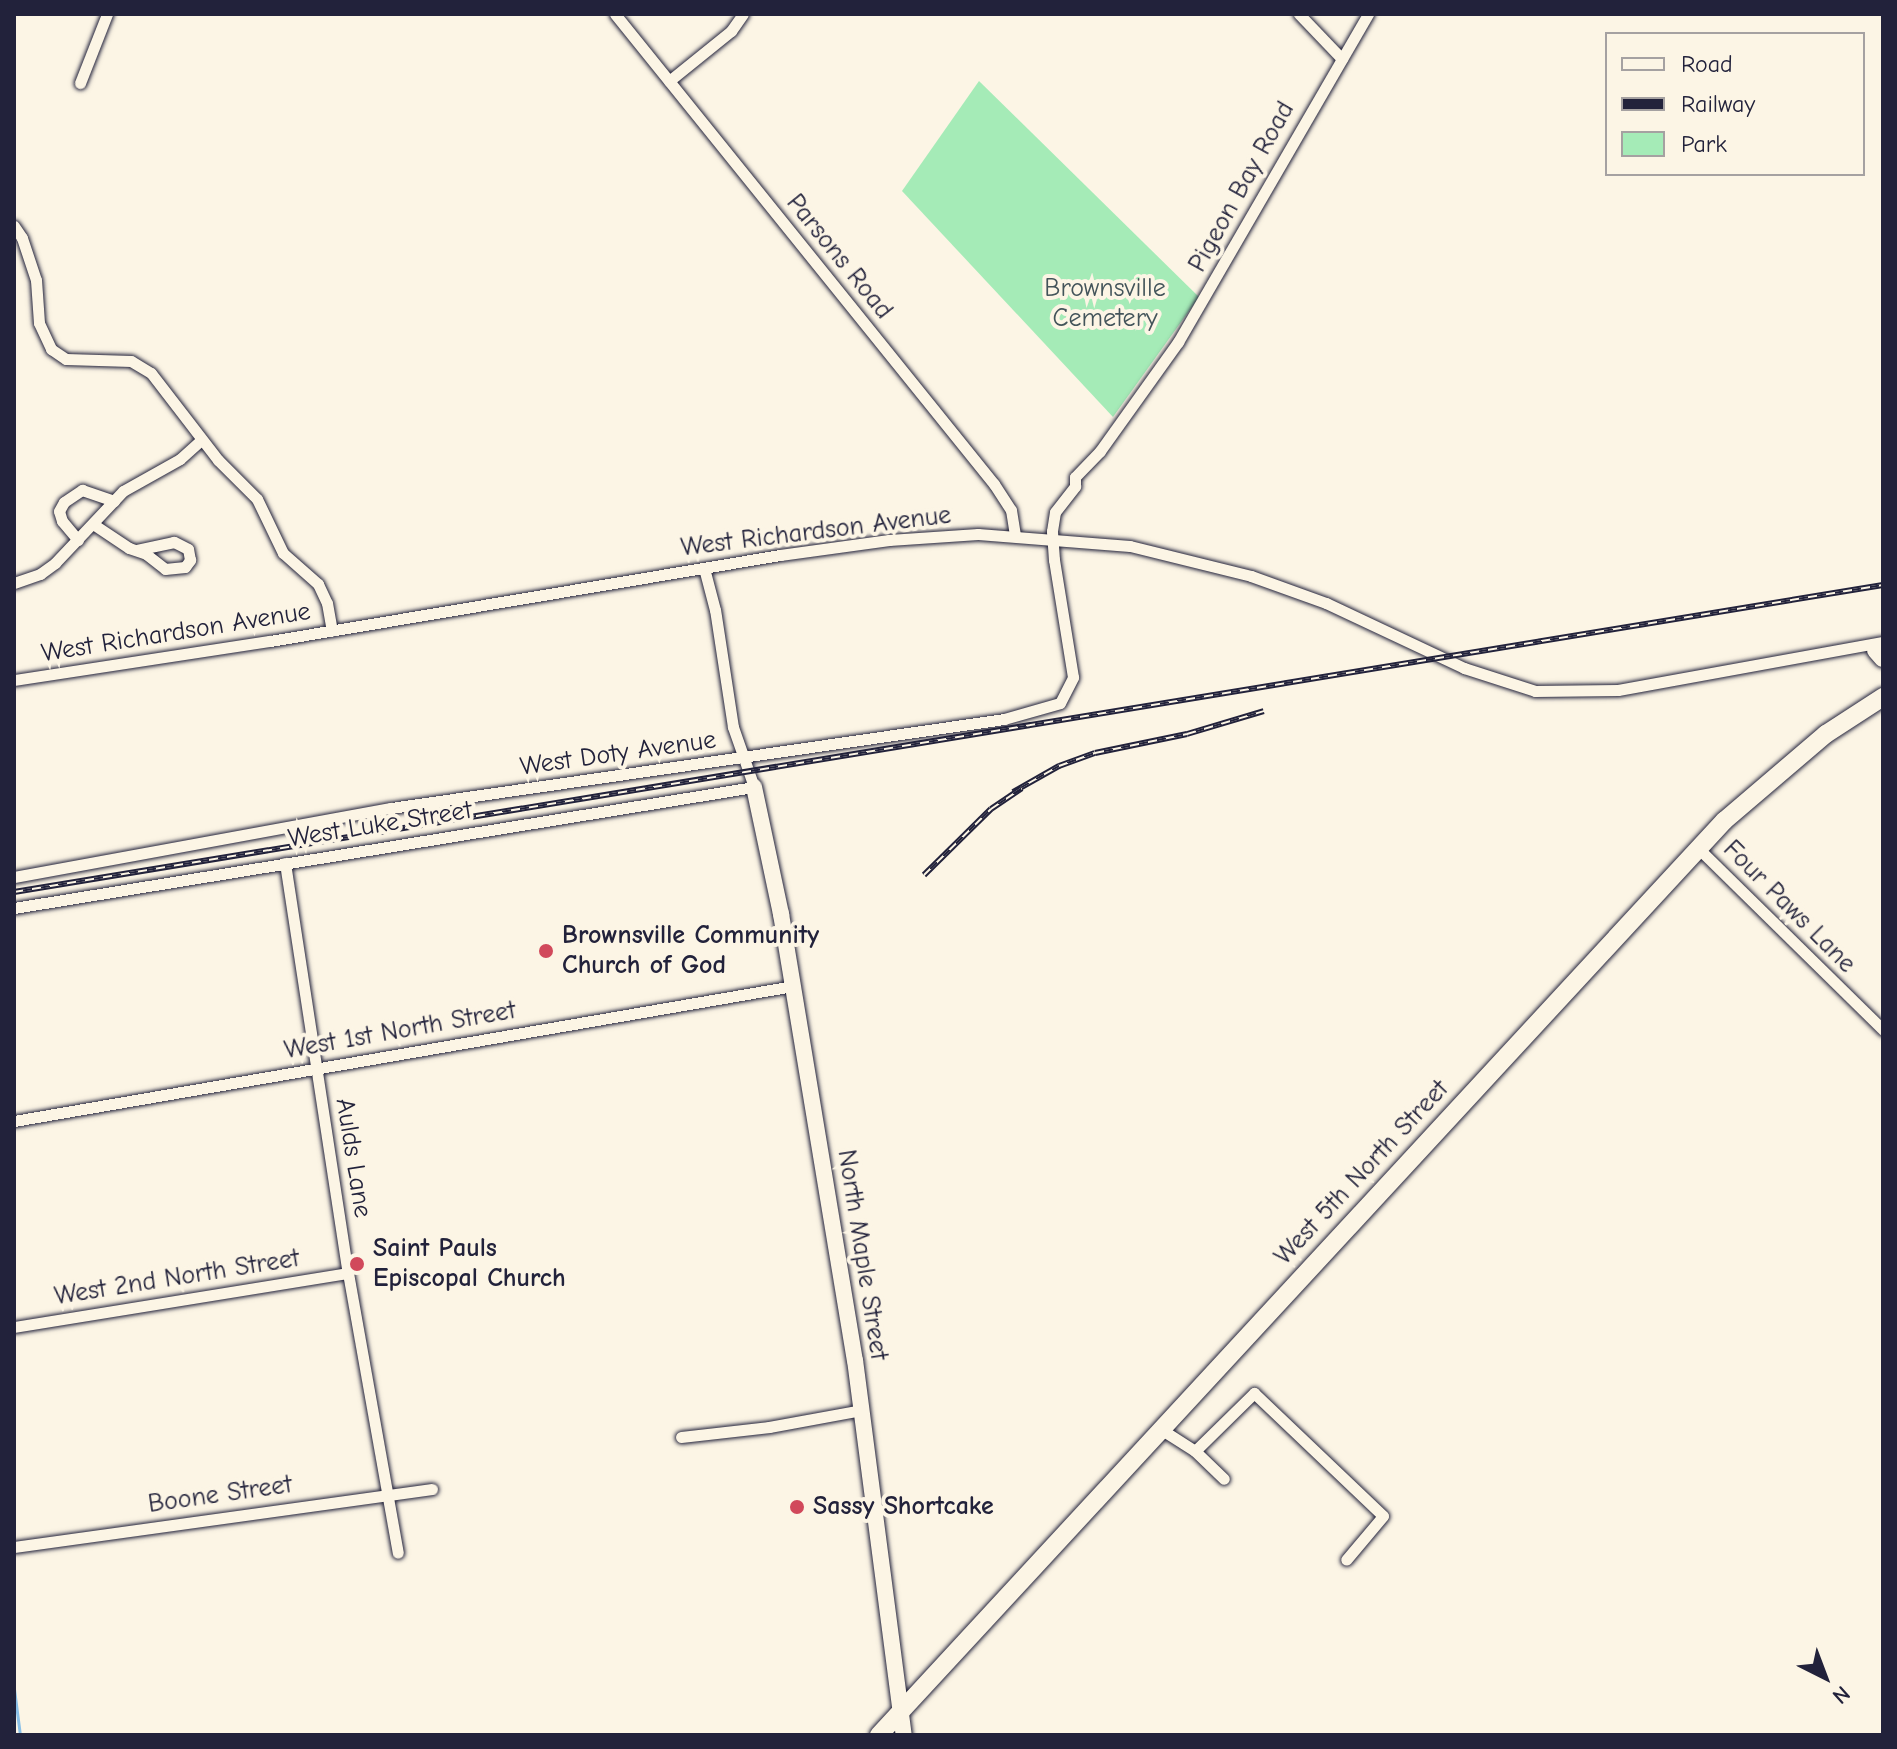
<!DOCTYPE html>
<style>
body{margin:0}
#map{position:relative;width:1897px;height:1749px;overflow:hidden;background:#fcf5e5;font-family:"Comic Neue",sans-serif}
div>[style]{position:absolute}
.green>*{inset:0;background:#a5ebb7}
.stream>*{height:3px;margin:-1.5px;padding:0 1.5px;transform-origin:1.5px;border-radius:1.5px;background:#8ac0e8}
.roads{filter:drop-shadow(0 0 2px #22223b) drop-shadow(0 0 2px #22223b)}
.street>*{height:11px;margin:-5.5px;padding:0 5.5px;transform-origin:5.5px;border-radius:5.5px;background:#fcf5e5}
.secondary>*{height:16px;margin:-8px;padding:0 8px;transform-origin:8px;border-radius:8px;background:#fcf5e5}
.primary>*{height:18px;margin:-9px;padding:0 9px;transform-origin:9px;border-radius:9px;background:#fcf5e5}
.rail>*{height:6px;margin-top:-3px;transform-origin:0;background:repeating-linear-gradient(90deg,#fcf5e5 0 9px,#22223b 0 18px);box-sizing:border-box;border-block:2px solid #22223b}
.dots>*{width:22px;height:22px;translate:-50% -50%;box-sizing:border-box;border:4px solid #fcf5e5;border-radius:50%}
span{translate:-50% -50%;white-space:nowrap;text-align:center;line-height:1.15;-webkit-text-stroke:8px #fcf5e5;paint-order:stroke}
.street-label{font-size:26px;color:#22223b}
.park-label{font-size:26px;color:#43545a}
.poi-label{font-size:26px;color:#22223b;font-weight:700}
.left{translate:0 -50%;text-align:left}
.frame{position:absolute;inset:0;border:16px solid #22223b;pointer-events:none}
.legend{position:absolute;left:1605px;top:32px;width:260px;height:144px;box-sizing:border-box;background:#fcf5e5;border:2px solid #a5a1a1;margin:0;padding:10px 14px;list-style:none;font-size:24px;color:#22223b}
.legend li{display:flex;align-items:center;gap:16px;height:40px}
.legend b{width:40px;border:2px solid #a5a1a1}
.north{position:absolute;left:1785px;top:1637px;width:80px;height:80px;-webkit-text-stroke:6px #fcf5e5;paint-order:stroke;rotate:138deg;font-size:22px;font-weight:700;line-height:32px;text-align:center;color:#22223b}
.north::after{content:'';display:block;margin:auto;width:28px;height:36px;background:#22223b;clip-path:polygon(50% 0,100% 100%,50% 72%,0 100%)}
</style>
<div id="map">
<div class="green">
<div style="clip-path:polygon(979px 81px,1199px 297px,1113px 417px,902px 191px)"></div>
</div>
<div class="stream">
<div style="left:14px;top:1689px;width:46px;rotate:82.6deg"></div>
</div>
<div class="roads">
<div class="street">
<div style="left:615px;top:14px;width:604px;rotate:51.12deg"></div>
<div style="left:994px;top:484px;width:31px;rotate:57deg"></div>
<div style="left:1011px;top:510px;width:25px;rotate:81deg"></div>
<div style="left:1299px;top:14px;width:62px;rotate:46.3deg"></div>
<div style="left:669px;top:81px;width:80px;rotate:-38.9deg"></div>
<div style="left:731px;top:31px;width:21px;rotate:-55deg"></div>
<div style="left:80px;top:83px;width:74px;rotate:-68.6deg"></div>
<div style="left:14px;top:226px;width:14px;rotate:56deg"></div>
<div style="left:22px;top:238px;width:44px;rotate:71.6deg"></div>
<div style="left:36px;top:280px;width:43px;rotate:86deg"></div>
<div style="left:39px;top:323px;width:29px;rotate:65deg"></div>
<div style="left:51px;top:349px;width:18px;rotate:34deg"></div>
<div style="left:66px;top:359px;width:65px;rotate:1.8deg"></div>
<div style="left:131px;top:361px;width:23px;rotate:31deg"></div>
<div style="left:151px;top:373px;width:110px;rotate:52.4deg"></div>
<div style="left:218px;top:460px;width:55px;rotate:45deg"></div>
<div style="left:257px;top:499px;width:60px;rotate:64.3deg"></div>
<div style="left:283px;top:553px;width:47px;rotate:41.5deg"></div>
<div style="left:318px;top:584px;width:21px;rotate:65deg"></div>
<div style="left:327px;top:603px;width:28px;rotate:80deg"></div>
<div style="left:93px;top:524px;width:43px;rotate:33.7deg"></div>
<div style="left:129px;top:548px;width:18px;rotate:19deg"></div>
<div style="left:146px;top:554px;width:24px;rotate:38deg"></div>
<div style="left:165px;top:569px;width:20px;rotate:-6deg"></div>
<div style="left:185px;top:567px;width:9px;rotate:-54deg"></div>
<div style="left:190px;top:560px;width:11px;rotate:-100deg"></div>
<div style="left:188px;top:549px;width:16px;rotate:-153deg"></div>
<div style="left:174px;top:542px;width:38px;rotate:168deg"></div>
<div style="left:78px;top:540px;width:25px;rotate:-130deg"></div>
<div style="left:62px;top:521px;width:10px;rotate:-107deg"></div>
<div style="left:59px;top:511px;width:10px;rotate:-61deg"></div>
<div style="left:64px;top:502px;width:22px;rotate:-34deg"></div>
<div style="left:82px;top:490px;width:34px;rotate:19deg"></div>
<div style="left:14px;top:583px;width:28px;rotate:-19deg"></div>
<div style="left:40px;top:574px;width:19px;rotate:-36deg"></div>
<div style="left:55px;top:563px;width:99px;rotate:-46.6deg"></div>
<div style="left:123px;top:491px;width:65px;rotate:-29.3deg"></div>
<div style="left:180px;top:459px;width:28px;rotate:-42deg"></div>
<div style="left:14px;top:680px;width:259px;rotate:-8.7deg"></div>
<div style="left:270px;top:641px;width:517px;rotate:-9.57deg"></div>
<div style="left:780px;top:555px;width:110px;rotate:-7.8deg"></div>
<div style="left:889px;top:540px;width:89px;rotate:-3.9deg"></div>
<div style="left:978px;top:534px;width:152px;rotate:4.5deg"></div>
<div style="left:1130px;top:546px;width:125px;rotate:13.9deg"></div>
<div style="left:1251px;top:576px;width:80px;rotate:19.8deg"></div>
<div style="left:1326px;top:603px;width:153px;rotate:25.2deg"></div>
<div style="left:1464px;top:668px;width:75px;rotate:17.9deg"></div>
<div style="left:1535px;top:691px;width:83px;rotate:-0.7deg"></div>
<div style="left:1618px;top:690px;width:269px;rotate:-10.3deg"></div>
<div style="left:1699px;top:849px;width:258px;rotate:44.5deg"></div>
<div style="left:285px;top:863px;width:415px;rotate:81.3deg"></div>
<div style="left:348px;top:1273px;width:284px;rotate:79.9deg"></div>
<div style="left:14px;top:877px;width:383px;rotate:-10.4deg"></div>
<div style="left:391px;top:808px;width:619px;rotate:-8.26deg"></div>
<div style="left:1004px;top:719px;width:58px;rotate:-15.9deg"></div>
<div style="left:1060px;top:703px;width:29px;rotate:-63deg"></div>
<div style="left:1073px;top:677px;width:119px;rotate:-99.2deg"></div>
<div style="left:1054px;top:560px;width:29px;rotate:-94deg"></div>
<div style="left:1052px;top:531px;width:19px;rotate:-81deg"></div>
<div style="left:1055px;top:512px;width:33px;rotate:-52deg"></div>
<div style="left:1075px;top:486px;width:9px;rotate:-90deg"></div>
<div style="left:1075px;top:477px;width:36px;rotate:-46deg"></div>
<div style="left:1100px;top:451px;width:134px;rotate:-54.4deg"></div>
<div style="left:1178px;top:342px;width:379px;rotate:-59.9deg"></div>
<div style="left:14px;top:908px;width:750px;rotate:-9.29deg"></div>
<div style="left:754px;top:787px;width:64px;rotate:-109.3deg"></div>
<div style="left:733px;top:727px;width:118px;rotate:-98.7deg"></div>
<div style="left:715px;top:610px;width:43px;rotate:-104.7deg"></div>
<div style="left:14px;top:1121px;width:791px;rotate:-9.83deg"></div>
<div style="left:14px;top:1327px;width:338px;rotate:-9.2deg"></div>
<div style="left:1159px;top:1428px;width:43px;rotate:32.6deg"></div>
<div style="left:1195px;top:1451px;width:40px;rotate:44deg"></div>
<div style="left:681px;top:1437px;width:89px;rotate:-6.5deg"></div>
<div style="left:769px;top:1427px;width:95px;rotate:-10.4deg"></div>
<div style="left:1195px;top:1451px;width:83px;rotate:-44.5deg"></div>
<div style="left:1254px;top:1393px;width:178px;rotate:43.6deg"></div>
<div style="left:1383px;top:1516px;width:57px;rotate:130.1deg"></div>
<div style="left:14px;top:1547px;width:422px;rotate:-7.9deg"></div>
</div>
<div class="secondary">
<div style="left:754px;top:787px;width:130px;rotate:78deg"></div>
<div style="left:781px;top:914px;width:452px;rotate:80.6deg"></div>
<div style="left:855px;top:1360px;width:378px;rotate:82.6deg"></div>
</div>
<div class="primary">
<div style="left:1876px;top:650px;width:11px;rotate:49deg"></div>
<div style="left:879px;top:1735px;width:1245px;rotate:-47.25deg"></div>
<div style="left:1724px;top:821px;width:134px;rotate:-40.5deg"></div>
<div style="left:1826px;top:734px;width:68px;rotate:-33deg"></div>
</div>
</div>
<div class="rail">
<div style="left:1013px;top:792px;width:53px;rotate:-29.5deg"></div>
<div style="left:1059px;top:766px;width:38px;rotate:-20deg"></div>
<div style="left:1095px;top:753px;width:94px;rotate:-11.7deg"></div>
<div style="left:1187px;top:734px;width:80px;rotate:-16.6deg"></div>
<div style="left:924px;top:875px;width:94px;rotate:-44.6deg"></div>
<div style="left:991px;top:809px;width:37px;rotate:-34deg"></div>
<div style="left:14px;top:892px;width:1894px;rotate:-9.33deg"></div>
</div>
<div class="dots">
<div style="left:546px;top:951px;background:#d1495b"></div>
<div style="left:357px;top:1264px;background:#d1495b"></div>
<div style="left:797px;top:1507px;background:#d1495b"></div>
</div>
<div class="street-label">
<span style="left:1242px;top:187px;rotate:-61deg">Pigeon Bay Road</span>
<span style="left:839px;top:257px;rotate:51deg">Parsons Road</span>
<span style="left:816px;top:532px;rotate:-7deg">West Richardson Avenue</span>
<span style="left:176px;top:633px;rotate:-9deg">West Richardson Avenue</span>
<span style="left:618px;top:754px;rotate:-8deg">West Doty Avenue</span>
<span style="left:380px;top:825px;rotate:-9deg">West Luke Street</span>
<span style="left:1789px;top:907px;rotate:45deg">Four Paws Lane</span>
<span style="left:400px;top:1031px;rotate:-10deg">West 1st North Street</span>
<span style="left:353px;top:1158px;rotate:81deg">Aulds Lane</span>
<span style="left:1362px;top:1173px;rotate:-47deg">West 5th North Street</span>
<span style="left:862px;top:1255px;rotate:81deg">North Maple Street</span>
<span style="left:177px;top:1278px;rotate:-9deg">West 2nd North Street</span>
<span style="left:220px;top:1495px;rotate:-8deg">Boone Street</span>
</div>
<div class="park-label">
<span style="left:1105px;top:304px">Brownsville<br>Cemetery</span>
</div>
<div class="poi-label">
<span class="left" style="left:562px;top:951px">Brownsville Community<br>Church of God</span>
<span class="left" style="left:373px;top:1264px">Saint Pauls<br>Episcopal Church</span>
<span class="left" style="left:813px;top:1507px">Sassy Shortcake</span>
</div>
<div class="frame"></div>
<ul class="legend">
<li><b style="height:10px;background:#fcf5e5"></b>Road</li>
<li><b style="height:10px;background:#22223b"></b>Railway</li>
<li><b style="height:22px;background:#a5ebb7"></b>Park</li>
</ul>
<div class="north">N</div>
</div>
